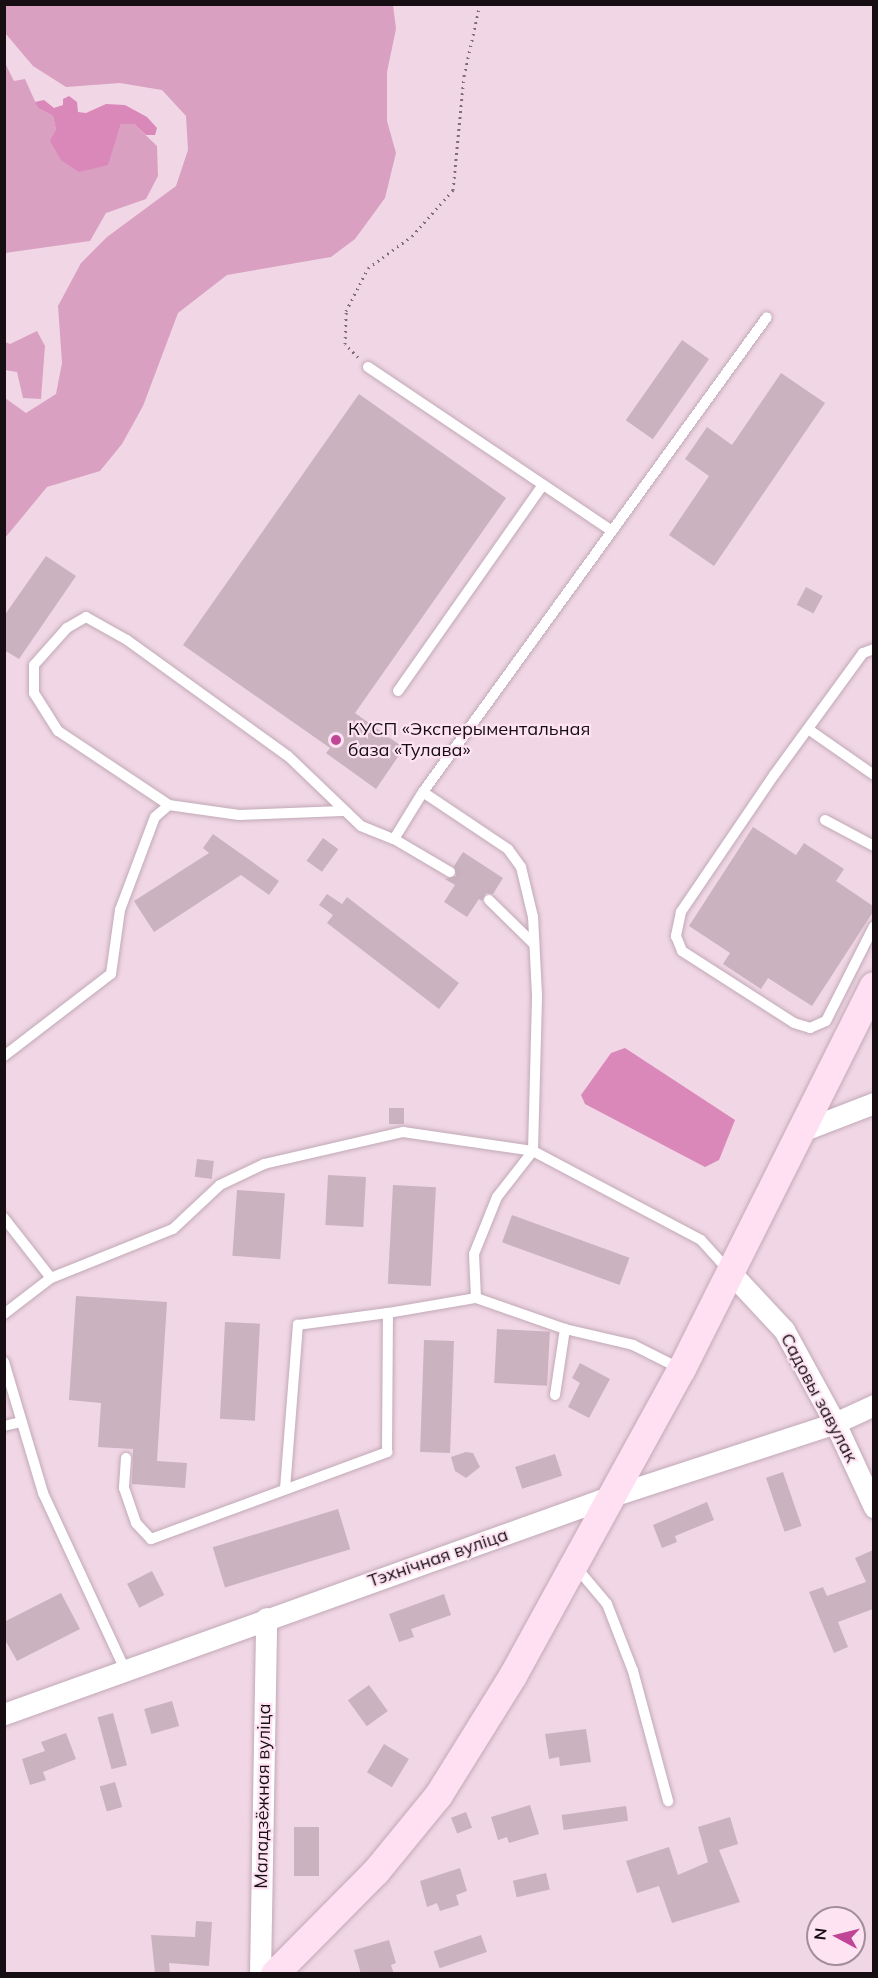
<!DOCTYPE html>
<meta charset="utf-8">
<style>
body{margin:0}
#map{position:relative;width:878px;height:1978px;overflow:hidden;background:#f1d7e5;font-family:Mulish,sans-serif}
div>[style]{position:absolute}
.green>*{inset:0;background:#d9a0c1}
.water>*{inset:0;background:#da87b9}
.building>*{inset:0;background:#cab2bf;transform-origin:0 0}
.path>*{height:3px;margin-top:-1.5px;transform-origin:0;background:repeating-linear-gradient(90deg,#7f6e78 0 1.5px,transparent 0 6px)}
.roads{filter:drop-shadow(0 0 2px #c1a9b6) drop-shadow(0 0 2px #c1a9b6)}
.lane>*{height:10px;margin:-5px;padding:0 5px;transform-origin:5px;border-radius:5px;background:#fff}
.street>*{height:21px;margin:-10.5px;padding:0 10.5px;transform-origin:10.5px;border-radius:10.5px;background:#fff}
.secondary>*{height:28px;margin:-14px;padding:0 14px;transform-origin:14px;border-radius:14px;background:#fee0f2}
.dots>*{width:16px;height:16px;translate:-50% -50%;box-sizing:border-box;border:3px solid #fee4f2;border-radius:50%}
span{translate:-50% -50%;white-space:nowrap;text-align:center;line-height:1.15;-webkit-text-stroke:4.5px #fee4f2;paint-order:stroke}
.poi-label{font-size:18px;color:#160e13}
.left{translate:0 -50%;text-align:left}
.street-label{font-size:18px;color:#160e13}
.frame{position:absolute;inset:0;border:6px solid #160e13;pointer-events:none}
.north{position:absolute;left:806px;top:1906px;width:60px;height:60px;box-sizing:border-box;background:#fee4f2;border:2px solid #a18e99;border-radius:50%;rotate:277deg;font-size:16px;font-weight:700;line-height:24px;text-align:center;color:#160e13}
.north::after{content:'';display:block;margin:auto;width:21px;height:27px;background:#c04596;clip-path:polygon(50% 0,100% 100%,50% 72%,0 100%)}
</style>
<div id="map">
<div class="green">
<div style="clip-path:polygon(5px 4px,393px 5px,396px 29px,387px 72px,387px 121px,396px 153px,385px 198px,355px 239px,331px 257px,227px 275px,178px 313px,143px 406px,122px 444px,100px 471px,47px 487px,5px 538px,5px 398px,26px 413px,56px 394px,62px 363px,58px 306px,81px 263px,107px 237px,176px 186px,188px 150px,186px 116px,162px 90px,120px 83px,66px 87px,33px 66px,5px 33px)"></div>
<div style="clip-path:polygon(4px 61px,14px 81px,25px 79px,38px 108px,53px 116px,56px 130px,108px 164px,121px 124px,134px 124px,157px 146px,158px 176px,146px 199px,106px 213px,90px 241px,5px 253px)"></div>
<div style="clip-path:polygon(37px 331px,45px 346px,41px 399px,23px 398px,17px 372px,5px 370px,5px 342px,10px 344px)"></div>
</div>
<div class="water">
<div style="clip-path:polygon(69px 96px,77px 102px,78px 112px,86px 113px,106px 104px,125px 105px,147px 117px,157px 128px,155px 135px,146px 135px,134px 124px,121px 124px,108px 165px,79px 172px,61px 160px,50px 141px,56px 130px,53px 116px,38px 108px,35px 102px,44px 100px,54px 108px,63px 105px,63px 99px)"></div>
<div style="clip-path:polygon(625px 1048px,735px 1120px,719px 1160px,705px 1167px,585px 1104px,581px 1095px,611px 1053px)"></div>
</div>
<div class="building">
<div style="left:682px;top:340px;width:33px;height:98px;rotate:35deg"></div>
<div style="clip-path:polygon(781px 373px,825px 403px,714px 566px,669px 535px,709px 476px,685px 459px,707px 427px,732px 445px)"></div>
<div style="clip-path:polygon(359px 394px,506px 498px,355px 713px,404px 748px,376px 789px,326px 753px,330px 748px,183px 645px)"></div>
<div style="clip-path:polygon(46px 556px,76px 576px,19px 659px,4px 650px,4px 616px)"></div>
<div style="left:806px;top:587px;width:19px;height:20px;rotate:28deg"></div>
<div style="clip-path:polygon(753px 827px,796px 855px,804px 843px,844px 869px,836px 881px,873px 906px,873px 912px,812px 1006px,768px 978px,761px 989px,723px 964px,730px 953px,689px 926px)"></div>
<div style="clip-path:polygon(213px 834px,279px 881px,269px 895px,241px 875px,154px 932px,134px 901px,209px 853px,203px 848px)"></div>
<div style="left:323px;top:838px;width:19px;height:28px;rotate:36deg"></div>
<div style="clip-path:polygon(463px 852px,503px 878px,493px 894px,486px 893px,482px 901px,479px 899px,467px 917px,444px 902px,455px 885px,445px 879px,456px 876px,454px 866px)"></div>
<div style="clip-path:polygon(327px 894px,342px 904px,347px 897px,459px 983px,439px 1009px,327px 923px,333px 915px,319px 905px)"></div>
<div style="left:389px;top:1108px;width:15px;height:16px"></div>
<div style="left:197px;top:1159px;width:17px;height:18px;rotate:7deg"></div>
<div style="left:328px;top:1175px;width:38px;height:50px;rotate:3deg"></div>
<div style="left:393px;top:1185px;width:43px;height:99px;rotate:3deg"></div>
<div style="left:237px;top:1190px;width:48px;height:66px;rotate:4deg"></div>
<div style="left:512px;top:1215px;width:125px;height:29px;rotate:20deg"></div>
<div style="clip-path:polygon(76px 1296px,167px 1302px,157px 1461px,187px 1463px,185px 1488px,132px 1484px,133px 1449px,98px 1447px,101px 1403px,69px 1400px)"></div>
<div style="left:225px;top:1322px;width:35px;height:97px;rotate:3deg"></div>
<div style="left:497px;top:1329px;width:53px;height:54px;rotate:3deg"></div>
<div style="left:424px;top:1340px;width:30px;height:112px;rotate:2deg"></div>
<div style="clip-path:polygon(580px 1363px,610px 1379px,589px 1418px,568px 1407px,580px 1383px,572px 1378px)"></div>
<div style="clip-path:polygon(466px 1452px,473px 1453px,480px 1467px,466px 1478px,455px 1471px,451px 1457px)"></div>
<div style="left:555px;top:1454px;width:23px;height:42px;rotate:72deg"></div>
<div style="left:783px;top:1472px;width:57px;height:18px;rotate:71deg"></div>
<div style="clip-path:polygon(707px 1502px,714px 1520px,675px 1536px,677px 1542px,662px 1548px,653px 1525px)"></div>
<div style="left:338px;top:1509px;width:42px;height:131px;rotate:73deg"></div>
<div style="clip-path:polygon(873px 1550px,873px 1609px,838px 1622px,848px 1647px,834px 1653px,809px 1592px,823px 1587px,827px 1596px,866px 1582px,855px 1558px)"></div>
<div style="left:152px;top:1571px;width:27px;height:28px;rotate:63deg"></div>
<div style="clip-path:polygon(61px 1593px,80px 1629px,17px 1661px,4px 1638px,4px 1622px)"></div>
<div style="clip-path:polygon(444px 1594px,451px 1615px,411px 1629px,414px 1637px,399px 1642px,389px 1614px)"></div>
<div style="left:369px;top:1685px;width:32px;height:26px;rotate:54deg"></div>
<div style="left:172px;top:1701px;width:26px;height:29px;rotate:74deg"></div>
<div style="left:113px;top:1713px;width:54px;height:16px;rotate:75deg"></div>
<div style="clip-path:polygon(586px 1729px,591px 1762px,560px 1766px,559px 1757px,549px 1759px,545px 1734px)"></div>
<div style="clip-path:polygon(66px 1733px,76px 1759px,43px 1772px,46px 1780px,30px 1785px,22px 1759px,45px 1751px,41px 1742px)"></div>
<div style="left:384px;top:1744px;width:29px;height:33px;rotate:31deg"></div>
<div style="left:115px;top:1782px;width:26px;height:16px;rotate:74deg"></div>
<div style="clip-path:polygon(530px 1805px,539px 1834px,509px 1843px,507px 1837px,498px 1840px,491px 1817px)"></div>
<div style="left:626px;top:1806px;width:15px;height:65px;rotate:82deg"></div>
<div style="left:466px;top:1812px;width:17px;height:16px;rotate:69deg"></div>
<div style="clip-path:polygon(730px 1817px,738px 1844px,719px 1850px,740px 1902px,672px 1923px,659px 1886px,637px 1893px,626px 1861px,669px 1847px,678px 1875px,708px 1862px,698px 1827px)"></div>
<div style="left:294px;top:1827px;width:25px;height:49px"></div>
<div style="clip-path:polygon(460px 1868px,467px 1891px,456px 1895px,459px 1905px,440px 1911px,437px 1903px,427px 1907px,420px 1881px)"></div>
<div style="left:546px;top:1873px;width:17px;height:34px;rotate:77deg"></div>
<div style="clip-path:polygon(196px 1921px,212px 1922px,209px 1966px,169px 1963px,170px 1973px,155px 1973px,151px 1935px,195px 1937px)"></div>
<div style="left:481px;top:1935px;width:18px;height:50px;rotate:71deg"></div>
<div style="clip-path:polygon(389px 1940px,396px 1963px,391px 1965px,394px 1974px,361px 1974px,354px 1950px)"></div>
</div>
<div class="path">
<div style="left:358px;top:357px;width:18px;rotate:-135deg"></div>
<div style="left:345px;top:344px;width:33px;rotate:-88deg"></div>
<div style="left:346px;top:311px;width:48px;rotate:-62.9deg"></div>
<div style="left:368px;top:268px;width:54px;rotate:-36deg"></div>
<div style="left:412px;top:236px;width:62px;rotate:-48.3deg"></div>
<div style="left:453px;top:190px;width:115px;rotate:-84.5deg"></div>
<div style="left:464px;top:76px;width:74px;rotate:-77.5deg"></div>
</div>
<div class="roads">
<div class="lane">
<div style="left:368px;top:367px;width:294px;rotate:33.9deg"></div>
<div style="left:874px;top:649px;width:12px;rotate:160deg"></div>
<div style="left:863px;top:653px;width:151px;rotate:126.1deg"></div>
<div style="left:774px;top:775px;width:166px;rotate:124.2deg"></div>
<div style="left:681px;top:912px;width:25px;rotate:102deg"></div>
<div style="left:676px;top:936px;width:16px;rotate:68deg"></div>
<div style="left:682px;top:951px;width:133px;rotate:32.7deg"></div>
<div style="left:794px;top:1023px;width:17px;rotate:17deg"></div>
<div style="left:810px;top:1028px;width:17px;rotate:-24deg"></div>
<div style="left:826px;top:1021px;width:106px;rotate:-63.2deg"></div>
<div style="left:398px;top:691px;width:252px;rotate:-54.9deg"></div>
<div style="left:808px;top:729px;width:80px;rotate:34.9deg"></div>
<div style="left:423px;top:792px;width:55px;rotate:121.7deg"></div>
<div style="left:394px;top:839px;width:65px;rotate:30.5deg"></div>
<div style="left:342px;top:811px;width:103px;rotate:177.8deg"></div>
<div style="left:239px;top:815px;width:71px;rotate:-171.9deg"></div>
<div style="left:169px;top:805px;width:133px;rotate:-146.3deg"></div>
<div style="left:58px;top:731px;width:45px;rotate:-122.3deg"></div>
<div style="left:34px;top:693px;width:28px;rotate:-90deg"></div>
<div style="left:34px;top:665px;width:50px;rotate:-48.3deg"></div>
<div style="left:67px;top:628px;width:22px;rotate:-30deg"></div>
<div style="left:86px;top:617px;width:47px;rotate:29.3deg"></div>
<div style="left:127px;top:640px;width:198px;rotate:35.8deg"></div>
<div style="left:288px;top:756px;width:101px;rotate:43.8deg"></div>
<div style="left:361px;top:826px;width:35px;rotate:22deg"></div>
<div style="left:825px;top:820px;width:55px;rotate:28deg"></div>
<div style="left:489px;top:900px;width:63px;rotate:44.4deg"></div>
<div style="left:4px;top:1056px;width:135px;rotate:-37.5deg"></div>
<div style="left:111px;top:974px;width:65px;rotate:-82deg"></div>
<div style="left:120px;top:910px;width:99px;rotate:-69.4deg"></div>
<div style="left:155px;top:817px;width:18px;rotate:-41deg"></div>
<div style="left:4px;top:1218px;width:76px;rotate:51.9deg"></div>
<div style="left:4px;top:1314px;width:59px;rotate:-37.5deg"></div>
<div style="left:51px;top:1278px;width:131px;rotate:-21.9deg"></div>
<div style="left:173px;top:1229px;width:64px;rotate:-43.1deg"></div>
<div style="left:220px;top:1185px;width:49px;rotate:-25.5deg"></div>
<div style="left:264px;top:1164px;width:143px;rotate:-13deg"></div>
<div style="left:403px;top:1132px;width:131px;rotate:8.3deg"></div>
<div style="left:533px;top:1151px;width:190px;rotate:27.9deg"></div>
<div style="left:701px;top:1240px;width:42px;rotate:47.9deg"></div>
<div style="left:565px;top:1329px;width:94px;rotate:-160.8deg"></div>
<div style="left:476px;top:1298px;width:44px;rotate:-92.6deg"></div>
<div style="left:474px;top:1254px;width:61px;rotate:-68deg"></div>
<div style="left:497px;top:1197px;width:58px;rotate:-52deg"></div>
<div style="left:533px;top:1151px;width:156px;rotate:-88.5deg"></div>
<div style="left:537px;top:995px;width:78px;rotate:-92.9deg"></div>
<div style="left:533px;top:917px;width:51px;rotate:-103.5deg"></div>
<div style="left:521px;top:867px;width:22px;rotate:-126deg"></div>
<div style="left:508px;top:849px;width:102px;rotate:-146.2deg"></div>
<div style="left:423px;top:792px;width:586px;rotate:-54.09deg"></div>
<div style="left:4px;top:1362px;width:137px;rotate:73.4deg"></div>
<div style="left:43px;top:1493px;width:195px;rotate:65.1deg"></div>
<div style="left:555px;top:1395px;width:67px;rotate:-81.4deg"></div>
<div style="left:565px;top:1329px;width:70px;rotate:13.2deg"></div>
<div style="left:633px;top:1345px;width:54px;rotate:26.6deg"></div>
<div style="left:4px;top:1426px;width:18px;rotate:-13deg"></div>
<div style="left:126px;top:1458px;width:30px;rotate:94deg"></div>
<div style="left:124px;top:1488px;width:37px;rotate:71deg"></div>
<div style="left:136px;top:1523px;width:22px;rotate:47deg"></div>
<div style="left:151px;top:1539px;width:252px;rotate:-20.2deg"></div>
<div style="left:387px;top:1452px;width:139px;rotate:-89.6deg"></div>
<div style="left:388px;top:1313px;width:89px;rotate:-9.7deg"></div>
<div style="left:285px;top:1489px;width:165px;rotate:-85.5deg"></div>
<div style="left:298px;top:1325px;width:91px;rotate:-7.6deg"></div>
<div style="left:576px;top:1567px;width:48px;rotate:50deg"></div>
<div style="left:607px;top:1604px;width:72px;rotate:68.8deg"></div>
<div style="left:633px;top:1671px;width:135px;rotate:74.9deg"></div>
</div>
<div class="street">
<div style="left:799px;top:1132px;width:80px;rotate:-21.1deg"></div>
<div style="left:729px;top:1271px;width:81px;rotate:47deg"></div>
<div style="left:784px;top:1330px;width:106px;rotate:61.3deg"></div>
<div style="left:835px;top:1423px;width:93px;rotate:65.1deg"></div>
<div style="left:4px;top:1714px;width:646px;rotate:-19.73deg"></div>
<div style="left:612px;top:1496px;width:235px;rotate:-18.1deg"></div>
<div style="left:835px;top:1423px;width:43px;rotate:-24.8deg"></div>
<div style="left:260px;top:1974px;width:356px;rotate:-89deg"></div>
</div>
<div class="secondary">
<div style="left:275px;top:1974px;width:144px;rotate:-45.3deg"></div>
<div style="left:376px;top:1872px;width:99px;rotate:-50.7deg"></div>
<div style="left:439px;top:1795px;width:140px;rotate:-58.1deg"></div>
<div style="left:513px;top:1676px;width:350px;rotate:-61.2deg"></div>
<div style="left:682px;top:1369px;width:428px;rotate:-63.4deg"></div>
</div>
</div>
<div class="dots">
<div style="left:336px;top:740px;background:#c04596"></div>
</div>
<div class="poi-label">
<span class="left" style="left:348px;top:740px">КУСП «Эксперыментальная<br>база «Тулава»</span>
</div>
<div class="street-label">
<span style="left:819px;top:1398px;rotate:62deg">Садовы завулак</span>
<span style="left:438px;top:1558px;rotate:-19deg">Тэхнічная вуліца</span>
<span style="left:263px;top:1796px;rotate:-89deg">Маладзёжная вуліца</span>
</div>
<div class="frame"></div>
<div class="north">N</div>
</div>
